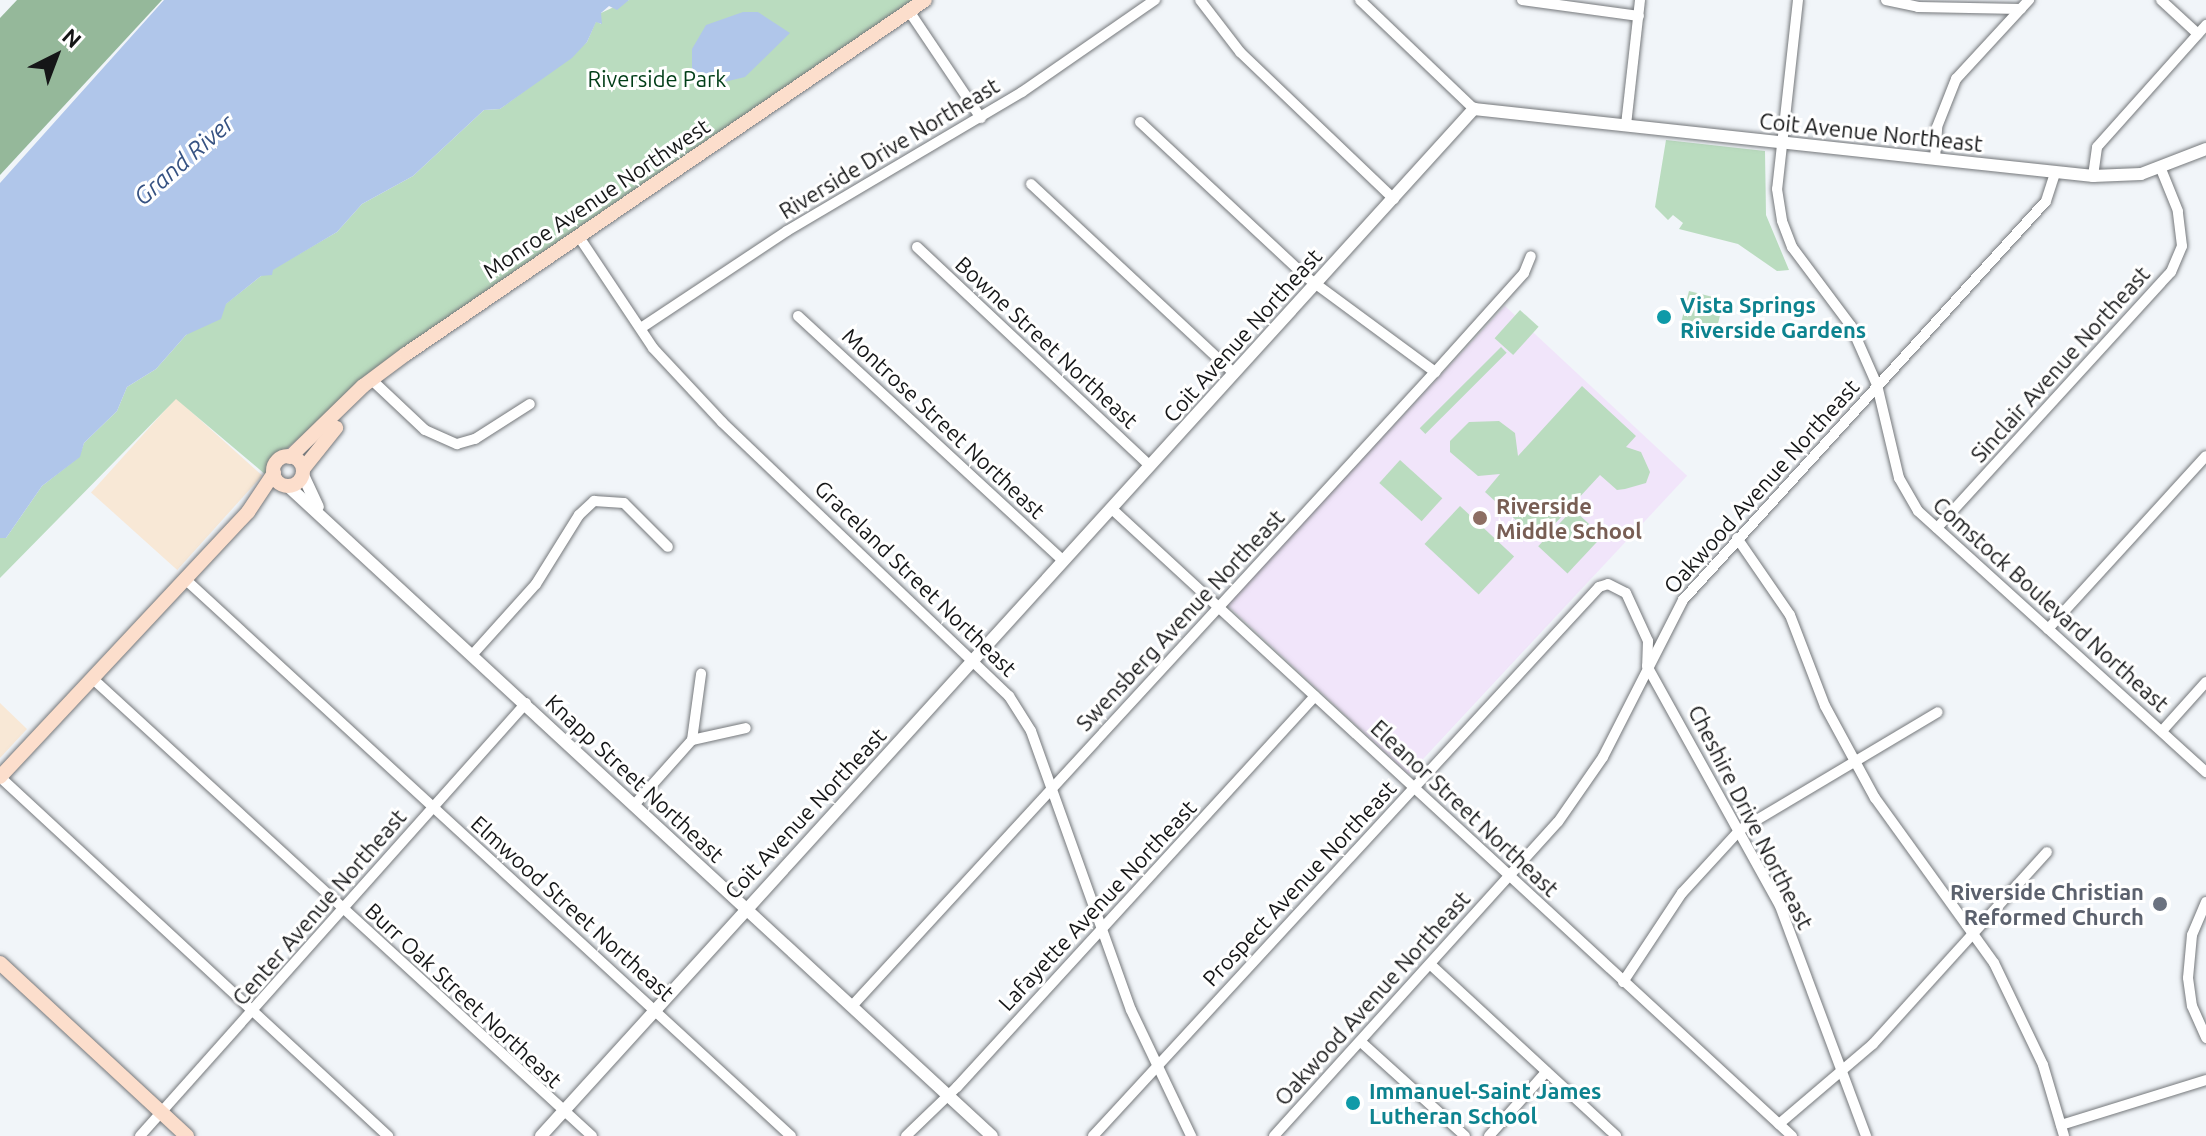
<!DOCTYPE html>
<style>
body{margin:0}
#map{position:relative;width:2206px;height:1136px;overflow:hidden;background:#f1f5f9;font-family:Ubuntu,sans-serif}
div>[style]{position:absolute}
.commercial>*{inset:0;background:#f8e8d6;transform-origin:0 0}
.education>*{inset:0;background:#f1e5fa;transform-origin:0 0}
.green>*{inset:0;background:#badcbf;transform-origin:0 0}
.forest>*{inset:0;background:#95b89a}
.water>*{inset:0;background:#b0c6ea}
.roads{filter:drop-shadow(0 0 2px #75787b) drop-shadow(0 0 2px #75787b)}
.minor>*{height:10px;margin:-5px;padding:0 5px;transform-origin:5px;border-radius:5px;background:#fff}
.tertiary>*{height:12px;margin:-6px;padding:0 6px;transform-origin:6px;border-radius:6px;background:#fff}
.secondary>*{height:14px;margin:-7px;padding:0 7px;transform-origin:7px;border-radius:7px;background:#fcdecc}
.secondary>.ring{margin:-7px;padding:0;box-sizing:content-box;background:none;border:14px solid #fcdecc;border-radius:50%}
.dots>*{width:22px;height:22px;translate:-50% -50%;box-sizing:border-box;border:4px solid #fff;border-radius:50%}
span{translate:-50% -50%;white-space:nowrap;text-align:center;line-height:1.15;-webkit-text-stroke:6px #fff;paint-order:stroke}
.park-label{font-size:22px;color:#003d17}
.street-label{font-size:22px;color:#151617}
.culture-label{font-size:22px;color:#0d838f;font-weight:700}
.left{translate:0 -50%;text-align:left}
.education-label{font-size:22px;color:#785e54;font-weight:700}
.worship-label{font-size:22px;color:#5b616d;font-weight:700}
.right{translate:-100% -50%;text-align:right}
.water-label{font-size:24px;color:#365282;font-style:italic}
.north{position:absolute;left:16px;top:16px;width:80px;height:80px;-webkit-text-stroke:6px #fff;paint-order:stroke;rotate:42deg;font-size:22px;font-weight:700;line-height:32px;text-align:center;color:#151617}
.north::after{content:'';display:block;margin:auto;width:28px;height:36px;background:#151617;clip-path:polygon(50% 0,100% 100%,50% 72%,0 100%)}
</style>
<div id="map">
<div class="commercial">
<div style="left:176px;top:398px;width:116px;height:127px;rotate:42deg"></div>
<div style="clip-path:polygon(0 703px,27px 729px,0 758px)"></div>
</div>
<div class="education">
<div style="left:1505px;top:306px;width:249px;height:408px;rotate:43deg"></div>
</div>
<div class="green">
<div style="clip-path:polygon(629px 0,913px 0,401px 351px,277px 457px,266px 475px,176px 399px,0 578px,0 538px,6px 538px,42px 486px,79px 457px,84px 443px,117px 411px,127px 387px,156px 369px,186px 335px,261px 276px,337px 232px,362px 204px,413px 176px,484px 110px,500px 109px,550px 72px,587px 42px,596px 21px,601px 24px,601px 13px)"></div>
<div style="clip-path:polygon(1666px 140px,1765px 151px,1766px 215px,1789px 270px,1777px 271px,1738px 244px,1679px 229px,1683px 223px,1673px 215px,1668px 220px,1655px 207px)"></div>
<div style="left:1689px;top:291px;width:36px;height:35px;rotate:14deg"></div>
<div style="left:1520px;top:310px;width:25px;height:38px;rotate:42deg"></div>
<div style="left:1501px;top:347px;width:8px;height:115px;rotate:45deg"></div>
<div style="clip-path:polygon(1582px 386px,1636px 436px,1626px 447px,1641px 452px,1650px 472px,1646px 483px,1625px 489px,1617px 490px,1600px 475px,1539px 541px,1485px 492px,1500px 474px,1478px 476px,1450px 452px,1450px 441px,1469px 422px,1499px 421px,1515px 433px,1518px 456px)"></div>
<div style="left:1400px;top:460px;width:57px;height:31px;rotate:42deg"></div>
<div style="left:1460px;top:506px;width:74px;height:52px;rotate:43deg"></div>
<div style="left:1573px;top:509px;width:40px;height:51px;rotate:43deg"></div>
</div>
<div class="forest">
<div style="clip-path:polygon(17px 0,162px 0,0 175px,0 18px)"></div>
</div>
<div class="water">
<div style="clip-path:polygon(164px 0,629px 0,617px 10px,609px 6px,601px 13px,602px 24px,596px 22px,587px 42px,572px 58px,500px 109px,484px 110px,413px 176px,362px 204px,337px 232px,273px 270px,272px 275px,261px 276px,226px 304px,221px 319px,186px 335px,156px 369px,127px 387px,117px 411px,84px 443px,80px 457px,42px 486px,6px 538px,0 538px,0 183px)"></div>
<div style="clip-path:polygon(743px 12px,758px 12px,790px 33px,745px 77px,724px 82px,701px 79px,692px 69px,692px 49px,706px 25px)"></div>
</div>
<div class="roads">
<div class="minor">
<div style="left:1200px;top:0;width:66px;rotate:52.4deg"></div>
<div style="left:1240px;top:52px;width:213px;rotate:43.7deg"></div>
<div style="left:1360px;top:0;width:158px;rotate:43.7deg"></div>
<div style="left:1522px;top:0;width:118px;rotate:7.8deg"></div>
<div style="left:1798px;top:0;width:190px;rotate:96.3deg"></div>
<div style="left:1777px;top:189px;width:32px;rotate:81deg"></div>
<div style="left:1782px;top:221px;width:28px;rotate:69deg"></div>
<div style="left:1792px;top:247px;width:99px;rotate:53.2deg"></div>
<div style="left:1851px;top:326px;width:64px;rotate:66.2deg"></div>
<div style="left:1877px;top:385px;width:96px;rotate:76.7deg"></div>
<div style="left:1899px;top:478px;width:38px;rotate:60deg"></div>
<div style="left:1918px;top:511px;width:389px;rotate:42.2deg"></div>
<div style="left:1886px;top:0;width:33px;rotate:12deg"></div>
<div style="left:1918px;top:7px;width:103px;rotate:1.1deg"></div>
<div style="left:2161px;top:0;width:50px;rotate:42.6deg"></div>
<div style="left:909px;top:11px;width:129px;rotate:56.1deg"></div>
<div style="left:1140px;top:122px;width:226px;rotate:43deg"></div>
<div style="left:1305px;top:276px;width:162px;rotate:36.4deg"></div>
<div style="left:1626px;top:125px;width:126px;rotate:-83.6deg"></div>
<div style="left:1935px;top:159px;width:32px;rotate:-86deg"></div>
<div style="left:1937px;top:127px;width:52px;rotate:-68.4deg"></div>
<div style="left:1956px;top:79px;width:108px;rotate:-47.3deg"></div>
<div style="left:2093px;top:176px;width:29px;rotate:-82deg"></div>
<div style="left:2097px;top:147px;width:164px;rotate:-48.2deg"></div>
<div style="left:1031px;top:184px;width:277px;rotate:43deg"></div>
<div style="left:579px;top:237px;width:133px;rotate:56.3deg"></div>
<div style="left:653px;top:348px;width:101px;rotate:47deg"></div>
<div style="left:722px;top:422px;width:397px;rotate:43.7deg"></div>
<div style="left:1009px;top:696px;width:41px;rotate:57.8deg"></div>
<div style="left:1031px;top:731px;width:296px;rotate:70.3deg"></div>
<div style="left:1131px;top:1010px;width:140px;rotate:64.5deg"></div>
<div style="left:917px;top:247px;width:320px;rotate:43.2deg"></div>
<div style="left:798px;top:316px;width:359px;rotate:42.7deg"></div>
<div style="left:641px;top:328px;width:175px;rotate:-33.6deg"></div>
<div style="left:787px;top:231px;width:273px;rotate:-30.6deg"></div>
<div style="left:1022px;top:92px;width:162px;rotate:-34.7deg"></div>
<div style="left:374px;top:382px;width:70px;rotate:43.3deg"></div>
<div style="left:425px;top:430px;width:35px;rotate:24deg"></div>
<div style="left:457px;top:444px;width:19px;rotate:-16deg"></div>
<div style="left:475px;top:439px;width:65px;rotate:-32.5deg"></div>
<div style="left:1112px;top:509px;width:925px;rotate:42.68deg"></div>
<div style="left:1937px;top:528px;width:347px;rotate:-47.6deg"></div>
<div style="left:2171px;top:272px;width:28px;rotate:-67deg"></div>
<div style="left:2182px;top:246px;width:35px;rotate:-97deg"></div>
<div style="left:2178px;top:211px;width:45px;rotate:-112deg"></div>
<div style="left:1737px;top:538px;width:93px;rotate:55.5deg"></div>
<div style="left:1790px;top:615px;width:97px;rotate:69deg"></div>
<div style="left:1825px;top:706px;width:105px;rotate:61.5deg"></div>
<div style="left:1875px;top:798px;width:203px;rotate:54.2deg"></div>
<div style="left:1994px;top:963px;width:113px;rotate:64.3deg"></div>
<div style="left:2043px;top:1065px;width:74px;rotate:73.5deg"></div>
<div style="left:185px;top:579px;width:823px;rotate:42.59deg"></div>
<div style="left:2048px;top:629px;width:234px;rotate:-47.6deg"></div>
<div style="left:473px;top:654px;width:94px;rotate:-48deg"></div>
<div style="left:536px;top:584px;width:81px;rotate:-58.1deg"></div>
<div style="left:579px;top:515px;width:21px;rotate:-43deg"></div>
<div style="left:594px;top:501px;width:30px;rotate:4deg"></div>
<div style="left:624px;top:503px;width:62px;rotate:45deg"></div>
<div style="left:92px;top:678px;width:678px;rotate:42.49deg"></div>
<div style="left:2162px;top:731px;width:66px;rotate:-48.1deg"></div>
<div style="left:692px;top:740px;width:67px;rotate:-82.2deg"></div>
<div style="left:692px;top:740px;width:55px;rotate:-12.5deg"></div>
<div style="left:0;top:777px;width:529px;rotate:42.78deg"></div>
<div style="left:635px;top:804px;width:86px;rotate:-48.3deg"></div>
<div style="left:2206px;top:902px;width:36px;rotate:113deg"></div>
<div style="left:2192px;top:935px;width:43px;rotate:95.3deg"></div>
<div style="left:2188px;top:978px;width:28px;rotate:82deg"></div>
<div style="left:2192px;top:1006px;width:35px;rotate:66deg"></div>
<div style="left:1431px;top:965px;width:252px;rotate:42.7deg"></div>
<div style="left:1623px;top:982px;width:107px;rotate:-56.5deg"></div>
<div style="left:1682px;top:893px;width:86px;rotate:-47.4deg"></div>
<div style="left:1740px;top:830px;width:230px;rotate:-30.8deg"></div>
<div style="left:852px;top:1006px;width:861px;rotate:-47.4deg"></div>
<div style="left:1435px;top:372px;width:133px;rotate:-48deg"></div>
<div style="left:1524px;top:273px;width:18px;rotate:-68deg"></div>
<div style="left:1361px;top:1042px;width:140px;rotate:42.1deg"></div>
<div style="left:1779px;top:1124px;width:123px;rotate:-40.4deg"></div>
<div style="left:1873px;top:1044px;width:259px;rotate:-47.8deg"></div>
<div style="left:2061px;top:1125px;width:152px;rotate:-17.2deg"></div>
<div style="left:140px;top:1136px;width:580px;rotate:-48.28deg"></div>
<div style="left:906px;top:1136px;width:71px;rotate:-43.9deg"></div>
<div style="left:957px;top:1087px;width:530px;rotate:-47.52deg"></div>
<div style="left:1093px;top:1136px;width:747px;rotate:-47.33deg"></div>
<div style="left:1599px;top:587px;width:9px;rotate:-18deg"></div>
<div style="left:1608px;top:584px;width:20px;rotate:27deg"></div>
<div style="left:1626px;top:593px;width:53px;rotate:65.4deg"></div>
<div style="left:1648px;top:641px;width:25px;rotate:92deg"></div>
<div style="left:1647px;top:666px;width:274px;rotate:61deg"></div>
<div style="left:1780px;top:906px;width:246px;rotate:69.5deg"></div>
<div style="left:1274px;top:1136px;width:423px;rotate:-47.9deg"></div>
<div style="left:1558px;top:822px;width:79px;rotate:-55.3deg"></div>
<div style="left:1603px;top:757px;width:176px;rotate:-63deg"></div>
<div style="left:1683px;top:600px;width:539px;rotate:-47.7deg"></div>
<div style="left:2046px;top:201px;width:29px;rotate:-72deg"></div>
<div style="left:1489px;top:1136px;width:86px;rotate:-48.3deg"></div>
</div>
<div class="tertiary">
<div style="left:303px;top:475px;width:35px;rotate:65deg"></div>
<div style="left:288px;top:486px;width:958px;rotate:42.72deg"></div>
<div style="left:541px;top:1136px;width:1388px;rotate:-47.75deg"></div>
<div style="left:1474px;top:109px;width:623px;rotate:6.18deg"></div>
<div style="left:2093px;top:176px;width:48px;rotate:-2.4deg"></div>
<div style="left:2141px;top:174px;width:70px;rotate:-21deg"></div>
</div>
<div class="secondary">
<div class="ring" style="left:273px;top:456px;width:16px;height:16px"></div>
<div style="left:290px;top:457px;width:102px;rotate:-44.2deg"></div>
<div style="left:363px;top:386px;width:54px;rotate:-36.7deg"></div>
<div style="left:406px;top:354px;width:628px;rotate:-34.3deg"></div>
<div style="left:303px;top:469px;width:53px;rotate:-51.2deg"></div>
<div style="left:0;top:777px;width:363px;rotate:-46.9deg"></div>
<div style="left:248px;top:512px;width:47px;rotate:-56.3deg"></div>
<div style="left:0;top:963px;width:255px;rotate:42.8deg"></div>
</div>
</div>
<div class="dots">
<div style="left:1664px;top:317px;background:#0f9aa8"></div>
<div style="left:1480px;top:518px;background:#8d6e63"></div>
<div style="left:2160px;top:904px;background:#6b7280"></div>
<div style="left:1353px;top:1103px;background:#0f9aa8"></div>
</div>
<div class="park-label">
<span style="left:657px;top:79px">Riverside Park</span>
</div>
<div class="street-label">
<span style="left:1871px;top:132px;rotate:6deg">Coit Avenue Northeast</span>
<span style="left:889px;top:148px;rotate:-31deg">Riverside Drive Northeast</span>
<span style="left:596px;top:198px;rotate:-34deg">Monroe Avenue Northwest</span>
<span style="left:1242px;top:335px;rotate:-48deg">Coit Avenue Northeast</span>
<span style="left:1047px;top:342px;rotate:43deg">Bowne Street Northeast</span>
<span style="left:2060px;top:364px;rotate:-48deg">Sinclair Avenue Northeast</span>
<span style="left:944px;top:423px;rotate:43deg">Montrose Street Northeast</span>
<span style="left:1761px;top:486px;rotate:-48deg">Oakwood Avenue Northeast</span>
<span style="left:916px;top:578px;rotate:44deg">Graceland Street Northeast</span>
<span style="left:2051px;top:604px;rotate:42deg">Comstock Boulevard Northeast</span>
<span style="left:1180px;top:620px;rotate:-47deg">Swensberg Avenue Northeast</span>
<span style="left:635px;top:778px;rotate:43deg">Knapp Street Northeast</span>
<span style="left:1465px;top:808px;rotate:43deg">Eleanor Street Northeast</span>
<span style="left:805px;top:813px;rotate:-47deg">Coit Avenue Northeast</span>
<span style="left:1751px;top:817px;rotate:63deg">Cheshire Drive Northeast</span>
<span style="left:1299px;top:883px;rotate:-47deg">Prospect Avenue Northeast</span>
<span style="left:1097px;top:905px;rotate:-47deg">Lafayette Avenue Northeast</span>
<span style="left:319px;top:907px;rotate:-49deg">Center Avenue Northeast</span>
<span style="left:573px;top:908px;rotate:42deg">Elmwood Street Northeast</span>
<span style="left:464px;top:995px;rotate:43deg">Burr Oak Street Northeast</span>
<span style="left:1372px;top:998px;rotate:-48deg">Oakwood Avenue Northeast</span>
</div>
<div class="culture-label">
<span class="left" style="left:1680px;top:317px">Vista Springs<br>Riverside Gardens</span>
<span class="left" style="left:1369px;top:1103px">Immanuel-Saint James<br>Lutheran School</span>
</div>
<div class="education-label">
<span class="left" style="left:1496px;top:518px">Riverside<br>Middle School</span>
</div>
<div class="worship-label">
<span class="right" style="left:2144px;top:904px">Riverside Christian<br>Reformed Church</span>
</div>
<div class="water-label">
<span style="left:184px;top:160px;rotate:-41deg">Grand River</span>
</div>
<div class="north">N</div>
</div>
